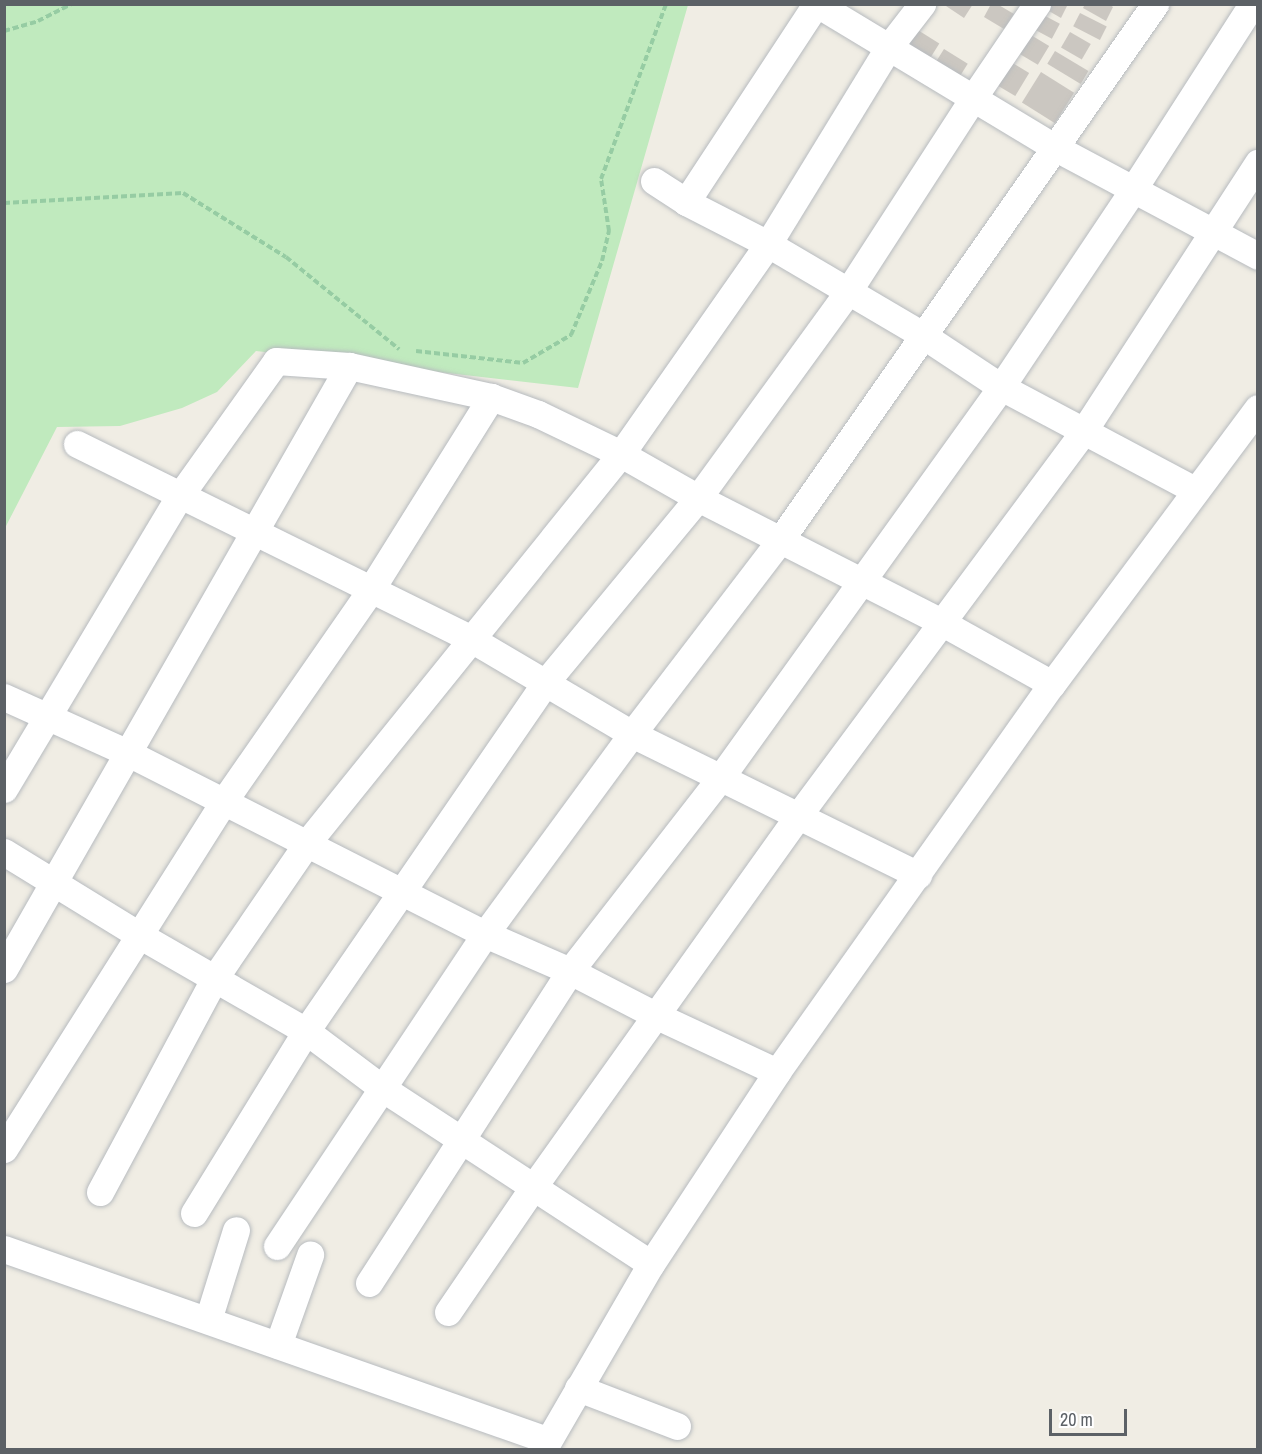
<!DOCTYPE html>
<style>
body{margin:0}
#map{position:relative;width:1262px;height:1454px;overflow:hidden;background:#f0ede4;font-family:"Archivo Narrow",sans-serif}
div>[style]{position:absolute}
.green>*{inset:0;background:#c0eabe}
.building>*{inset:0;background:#cbc7c1;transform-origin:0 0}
.path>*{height:4px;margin-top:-2px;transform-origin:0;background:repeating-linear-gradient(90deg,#96cca3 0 6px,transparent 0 9px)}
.roads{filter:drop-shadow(0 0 2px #b7bbbf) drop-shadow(0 0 2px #b7bbbf)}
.minor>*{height:27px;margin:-13.5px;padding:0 13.5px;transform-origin:13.5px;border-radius:13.5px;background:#fff}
span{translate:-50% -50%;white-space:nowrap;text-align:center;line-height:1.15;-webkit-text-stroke:5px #fff;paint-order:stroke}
.frame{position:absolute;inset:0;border:6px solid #5c6166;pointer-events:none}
.scale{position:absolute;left:1049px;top:1409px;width:78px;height:27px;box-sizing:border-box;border:3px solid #5c6166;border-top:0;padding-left:8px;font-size:18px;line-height:21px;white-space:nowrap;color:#5c6166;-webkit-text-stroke:4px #fff;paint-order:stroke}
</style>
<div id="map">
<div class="green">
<div style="clip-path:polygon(5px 5px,688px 5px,578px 388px,256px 351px,217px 392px,182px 408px,120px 426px,57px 427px,5px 528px)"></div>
</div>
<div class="building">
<div style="clip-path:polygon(943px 4px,973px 4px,964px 18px)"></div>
<div style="clip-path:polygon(991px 4px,997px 4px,1014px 14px,1004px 29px,984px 17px)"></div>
<div style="clip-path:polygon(1044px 4px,1068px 4px,1061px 18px,1042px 7px)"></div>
<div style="clip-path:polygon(1085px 4px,1109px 4px,1113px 7px,1106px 21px,1083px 8px)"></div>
<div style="left:1036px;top:11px;width:27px;height:17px;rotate:28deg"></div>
<div style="left:1080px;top:13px;width:30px;height:15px;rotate:27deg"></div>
<div style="left:913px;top:27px;width:31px;height:20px;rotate:32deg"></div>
<div style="left:1026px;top:32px;width:27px;height:22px;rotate:31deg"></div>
<div style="left:1070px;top:32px;width:24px;height:18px;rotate:30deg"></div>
<div style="left:944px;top:49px;width:28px;height:18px;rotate:32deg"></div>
<div style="left:1055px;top:51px;width:39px;height:15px;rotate:31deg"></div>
<div style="left:1006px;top:59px;width:27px;height:27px;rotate:31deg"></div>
<div style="left:1041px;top:72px;width:39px;height:36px;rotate:32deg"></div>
</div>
<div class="path">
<div style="left:4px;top:31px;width:35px;rotate:-16deg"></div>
<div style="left:38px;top:21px;width:37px;rotate:-27deg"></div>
<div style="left:4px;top:203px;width:179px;rotate:-3.2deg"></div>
<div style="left:183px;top:193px;width:121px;rotate:31.9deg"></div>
<div style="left:286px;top:257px;width:146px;rotate:39.2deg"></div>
<div style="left:416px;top:351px;width:108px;rotate:6.4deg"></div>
<div style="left:523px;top:363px;width:56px;rotate:-30.3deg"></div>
<div style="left:571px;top:335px;width:80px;rotate:-67.3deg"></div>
<div style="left:602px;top:261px;width:31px;rotate:-77deg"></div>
<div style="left:609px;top:231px;width:53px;rotate:-98.7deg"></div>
<div style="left:601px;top:179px;width:187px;rotate:-69.6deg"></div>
</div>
<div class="roads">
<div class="minor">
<div style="left:817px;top:4px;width:277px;rotate:31.1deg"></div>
<div style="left:1054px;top:147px;width:231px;rotate:28.1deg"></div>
<div style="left:654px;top:181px;width:38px;rotate:33deg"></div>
<div style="left:686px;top:202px;width:92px;rotate:27.1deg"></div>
<div style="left:768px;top:244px;width:181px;rotate:30.5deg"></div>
<div style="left:924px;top:336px;width:92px;rotate:33.5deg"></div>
<div style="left:1001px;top:387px;width:220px;rotate:28deg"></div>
<div style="left:686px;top:202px;width:237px;rotate:-56.7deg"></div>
<div style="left:77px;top:444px;width:440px;rotate:26.3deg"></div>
<div style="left:471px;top:639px;width:187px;rotate:30.5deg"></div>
<div style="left:632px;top:734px;width:319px;rotate:26.2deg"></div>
<div style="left:4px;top:697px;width:136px;rotate:24.3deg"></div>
<div style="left:128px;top:753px;width:400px;rotate:26.9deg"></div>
<div style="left:485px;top:934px;width:93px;rotate:23.5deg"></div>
<div style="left:570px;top:971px;width:98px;rotate:27.3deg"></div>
<div style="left:657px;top:1016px;width:132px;rotate:25deg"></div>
<div style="left:4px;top:789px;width:340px;rotate:-59.1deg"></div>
<div style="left:179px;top:497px;width:167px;rotate:-54.5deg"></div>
<div style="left:276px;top:361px;width:73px;rotate:3.9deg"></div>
<div style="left:349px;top:366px;width:145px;rotate:12.3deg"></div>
<div style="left:491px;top:397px;width:50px;rotate:19.9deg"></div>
<div style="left:538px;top:414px;width:92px;rotate:25.7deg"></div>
<div style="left:621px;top:454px;width:89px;rotate:29.7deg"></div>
<div style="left:698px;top:498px;width:273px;rotate:27deg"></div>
<div style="left:941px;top:622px;width:127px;rotate:29.2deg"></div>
<div style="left:4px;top:852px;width:158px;rotate:31.6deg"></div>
<div style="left:139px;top:935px;width:193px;rotate:29.9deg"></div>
<div style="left:306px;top:1031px;width:95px;rotate:36.9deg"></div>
<div style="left:382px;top:1088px;width:321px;rotate:33.2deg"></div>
<div style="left:4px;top:969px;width:695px;rotate:-60.22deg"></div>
<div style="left:4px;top:1149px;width:412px;rotate:-57.7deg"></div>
<div style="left:224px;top:801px;width:256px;rotate:-55.2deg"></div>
<div style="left:370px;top:591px;width:229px;rotate:-58deg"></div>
<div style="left:100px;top:1192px;width:242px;rotate:-61.8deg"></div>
<div style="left:214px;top:979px;width:165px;rotate:-55.6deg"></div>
<div style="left:307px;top:843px;width:500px;rotate:-51.1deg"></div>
<div style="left:621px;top:454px;width:256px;rotate:-55deg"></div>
<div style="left:768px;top:244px;width:230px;rotate:-58.5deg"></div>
<div style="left:888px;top:48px;width:56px;rotate:-52.3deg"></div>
<div style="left:194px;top:1213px;width:214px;rotate:-58.4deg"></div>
<div style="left:306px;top:1031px;width:422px;rotate:-55.5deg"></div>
<div style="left:545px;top:683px;width:240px;rotate:-50.4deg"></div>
<div style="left:698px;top:498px;width:253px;rotate:-54deg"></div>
<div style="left:847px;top:293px;width:232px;rotate:-57.1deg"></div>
<div style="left:973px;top:98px;width:114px;rotate:-55.8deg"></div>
<div style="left:277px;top:1246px;width:375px;rotate:-56.3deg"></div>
<div style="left:485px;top:934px;width:248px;rotate:-53.7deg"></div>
<div style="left:632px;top:734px;width:245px;rotate:-52.6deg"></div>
<div style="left:781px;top:539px;width:653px;rotate:-55.04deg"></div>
<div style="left:4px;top:1249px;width:576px;rotate:19.38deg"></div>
<div style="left:369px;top:1283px;width:371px;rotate:-57.2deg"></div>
<div style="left:570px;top:971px;width:246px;rotate:-52.1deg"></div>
<div style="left:721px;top:777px;width:480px;rotate:-54.3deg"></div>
<div style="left:1001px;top:387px;width:239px;rotate:-56.2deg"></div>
<div style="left:1134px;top:188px;width:219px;rotate:-57.3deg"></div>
<div style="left:448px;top:1312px;width:153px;rotate:-55.7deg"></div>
<div style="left:534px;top:1186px;width:455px;rotate:-54.5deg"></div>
<div style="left:798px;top:816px;width:478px;rotate:-53.4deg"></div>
<div style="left:1083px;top:432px;width:321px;rotate:-57deg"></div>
<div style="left:208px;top:1320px;width:94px;rotate:-72.7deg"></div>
<div style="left:278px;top:1345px;width:96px;rotate:-70.4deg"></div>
<div style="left:578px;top:1388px;width:106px;rotate:21deg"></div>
<div style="left:543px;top:1450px;width:215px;rotate:-59.9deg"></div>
<div style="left:651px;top:1264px;width:230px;rotate:-56.7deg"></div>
<div style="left:777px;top:1072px;width:476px;rotate:-54.7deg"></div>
<div style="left:1052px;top:684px;width:344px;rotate:-53.3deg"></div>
</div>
</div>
<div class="frame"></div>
<div class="scale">20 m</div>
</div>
